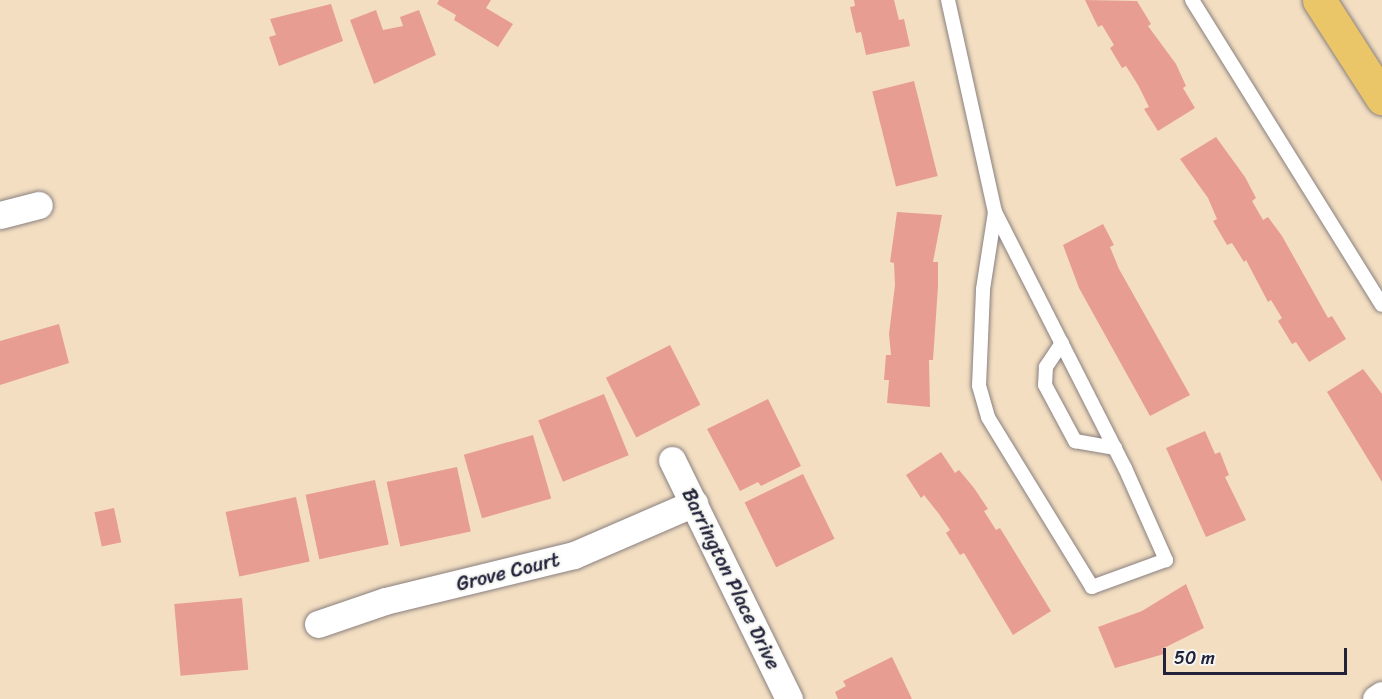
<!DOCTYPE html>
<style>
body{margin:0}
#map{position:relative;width:1382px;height:699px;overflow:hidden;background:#f3dec2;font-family:Sriracha,sans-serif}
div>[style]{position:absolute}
.building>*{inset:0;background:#e89d92;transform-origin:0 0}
.roads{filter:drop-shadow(0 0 2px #8a807e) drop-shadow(0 0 2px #8a807e)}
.service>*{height:14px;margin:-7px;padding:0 7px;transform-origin:7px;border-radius:7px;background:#fff}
.minor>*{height:27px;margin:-13.5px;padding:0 13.5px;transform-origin:13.5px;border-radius:13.5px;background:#fff}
.primary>*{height:33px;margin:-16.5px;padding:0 16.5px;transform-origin:16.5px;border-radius:16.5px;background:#ebc669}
span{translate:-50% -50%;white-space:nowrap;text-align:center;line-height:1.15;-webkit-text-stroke:4.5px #f6f6f2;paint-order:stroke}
.street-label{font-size:20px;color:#22223b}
.scale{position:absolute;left:1163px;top:648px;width:184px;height:27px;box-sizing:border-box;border:3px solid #22223b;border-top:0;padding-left:8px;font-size:18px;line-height:21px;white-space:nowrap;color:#22223b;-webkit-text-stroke:4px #f6f6f2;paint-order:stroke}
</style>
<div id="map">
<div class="building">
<div style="clip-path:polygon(439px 0,491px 0,486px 8px,513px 24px,498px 47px,454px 20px,456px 15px,437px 4px)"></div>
<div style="clip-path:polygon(854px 0,894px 0,899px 20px,904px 19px,910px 46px,866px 55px,861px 32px,856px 33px,850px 7px,855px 6px)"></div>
<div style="clip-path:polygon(1085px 0,1137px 1px,1151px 24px,1148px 26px,1176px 64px,1186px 86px,1183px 88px,1195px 108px,1158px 131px,1144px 109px,1149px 107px,1138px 85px,1126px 66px,1122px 68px,1110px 48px,1114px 45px,1102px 25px,1098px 27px)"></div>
<div style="clip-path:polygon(331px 4px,343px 41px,279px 66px,269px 37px,276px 35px,270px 19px)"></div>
<div style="clip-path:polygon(376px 10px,383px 30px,403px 26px,400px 17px,419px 10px,436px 55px,374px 84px,350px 20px)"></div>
<div style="left:914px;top:81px;width:98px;height:43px;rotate:76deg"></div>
<div style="clip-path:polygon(1216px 137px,1245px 177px,1256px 198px,1252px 201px,1263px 220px,1268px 217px,1282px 236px,1328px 318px,1332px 316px,1346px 339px,1309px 362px,1296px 342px,1292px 344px,1278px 321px,1282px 318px,1271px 300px,1268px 302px,1246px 260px,1244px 262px,1232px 243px,1227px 245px,1213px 221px,1217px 219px,1208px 198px,1180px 159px)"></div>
<div style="clip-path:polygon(897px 212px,942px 215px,933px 262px,938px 262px,938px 286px,933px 360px,929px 360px,930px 407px,887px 403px,889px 380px,884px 380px,886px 355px,891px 355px,889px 334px,895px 285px,894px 263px,890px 262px)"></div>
<div style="clip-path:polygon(1103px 224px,1114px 245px,1110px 247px,1119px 269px,1190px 395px,1150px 416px,1079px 288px,1063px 245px)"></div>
<div style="clip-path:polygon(59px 324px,69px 363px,0 385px,0 341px)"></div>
<div style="left:670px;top:345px;width:67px;height:72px;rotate:63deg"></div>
<div style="clip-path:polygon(1363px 369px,1382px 394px,1382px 482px,1327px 392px)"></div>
<div style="left:604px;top:394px;width:66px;height:71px;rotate:68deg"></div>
<div style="clip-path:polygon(768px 399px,801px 466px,761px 486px,758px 482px,740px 491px,707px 429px)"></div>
<div style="clip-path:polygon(1205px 431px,1215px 454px,1220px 452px,1229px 475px,1225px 477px,1246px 520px,1206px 537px,1166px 448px)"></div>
<div style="left:533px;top:435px;width:66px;height:72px;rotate:74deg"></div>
<div style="clip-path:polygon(941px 452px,955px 473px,959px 470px,974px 488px,988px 509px,984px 511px,996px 530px,1000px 528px,1051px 611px,1013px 635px,964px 553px,960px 555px,946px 533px,950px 530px,939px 514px,924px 495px,921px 498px,906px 475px)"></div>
<div style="left:457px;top:467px;width:66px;height:72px;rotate:78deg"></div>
<div style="left:803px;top:474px;width:72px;height:65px;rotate:64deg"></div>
<div style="left:375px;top:480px;width:66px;height:71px;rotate:78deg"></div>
<div style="left:296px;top:497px;width:66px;height:72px;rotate:78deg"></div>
<div style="left:114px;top:508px;width:35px;height:20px;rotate:78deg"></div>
<div style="clip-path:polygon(1186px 584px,1204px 628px,1162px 649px,1164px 654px,1115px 668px,1098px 627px,1142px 611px)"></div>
<div style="left:242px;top:598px;width:72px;height:68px;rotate:85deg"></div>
<div style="clip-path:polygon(892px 657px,912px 699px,838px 699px,835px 692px,846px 686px,843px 681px)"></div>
</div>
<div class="roads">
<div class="service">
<div style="left:948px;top:0;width:217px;rotate:77.5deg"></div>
<div style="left:995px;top:212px;width:287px;rotate:63.1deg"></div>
<div style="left:1125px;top:468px;width:101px;rotate:66deg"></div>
<div style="left:1166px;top:560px;width:79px;rotate:160deg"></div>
<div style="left:1092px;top:587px;width:199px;rotate:-121.5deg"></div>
<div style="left:988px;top:417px;width:32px;rotate:-106deg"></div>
<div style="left:979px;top:386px;width:97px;rotate:-87.6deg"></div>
<div style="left:983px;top:289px;width:78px;rotate:-81.1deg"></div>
<div style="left:1192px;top:0;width:359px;rotate:58.1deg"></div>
<div style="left:1062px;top:343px;width:29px;rotate:124deg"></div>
<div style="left:1046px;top:367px;width:18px;rotate:93deg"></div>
<div style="left:1045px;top:385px;width:64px;rotate:61.8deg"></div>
<div style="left:1075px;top:441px;width:41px;rotate:9.9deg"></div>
</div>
<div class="minor">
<div style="left:0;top:215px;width:40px;rotate:-14.4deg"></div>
<div style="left:672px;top:460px;width:266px;rotate:63.9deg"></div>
<div style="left:318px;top:624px;width:71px;rotate:-18.9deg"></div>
<div style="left:385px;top:601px;width:195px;rotate:-13.7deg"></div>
<div style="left:574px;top:555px;width:131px;rotate:-23.4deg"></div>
<div style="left:1376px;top:699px;width:7px;rotate:-34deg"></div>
</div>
<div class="primary">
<div style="left:1319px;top:0;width:117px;rotate:57.3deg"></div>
</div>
</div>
<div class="street-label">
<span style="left:508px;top:572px;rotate:-14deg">Grove Court</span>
<span style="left:731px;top:579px;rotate:64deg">Barrington Place Drive</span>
</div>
<div class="scale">50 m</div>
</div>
